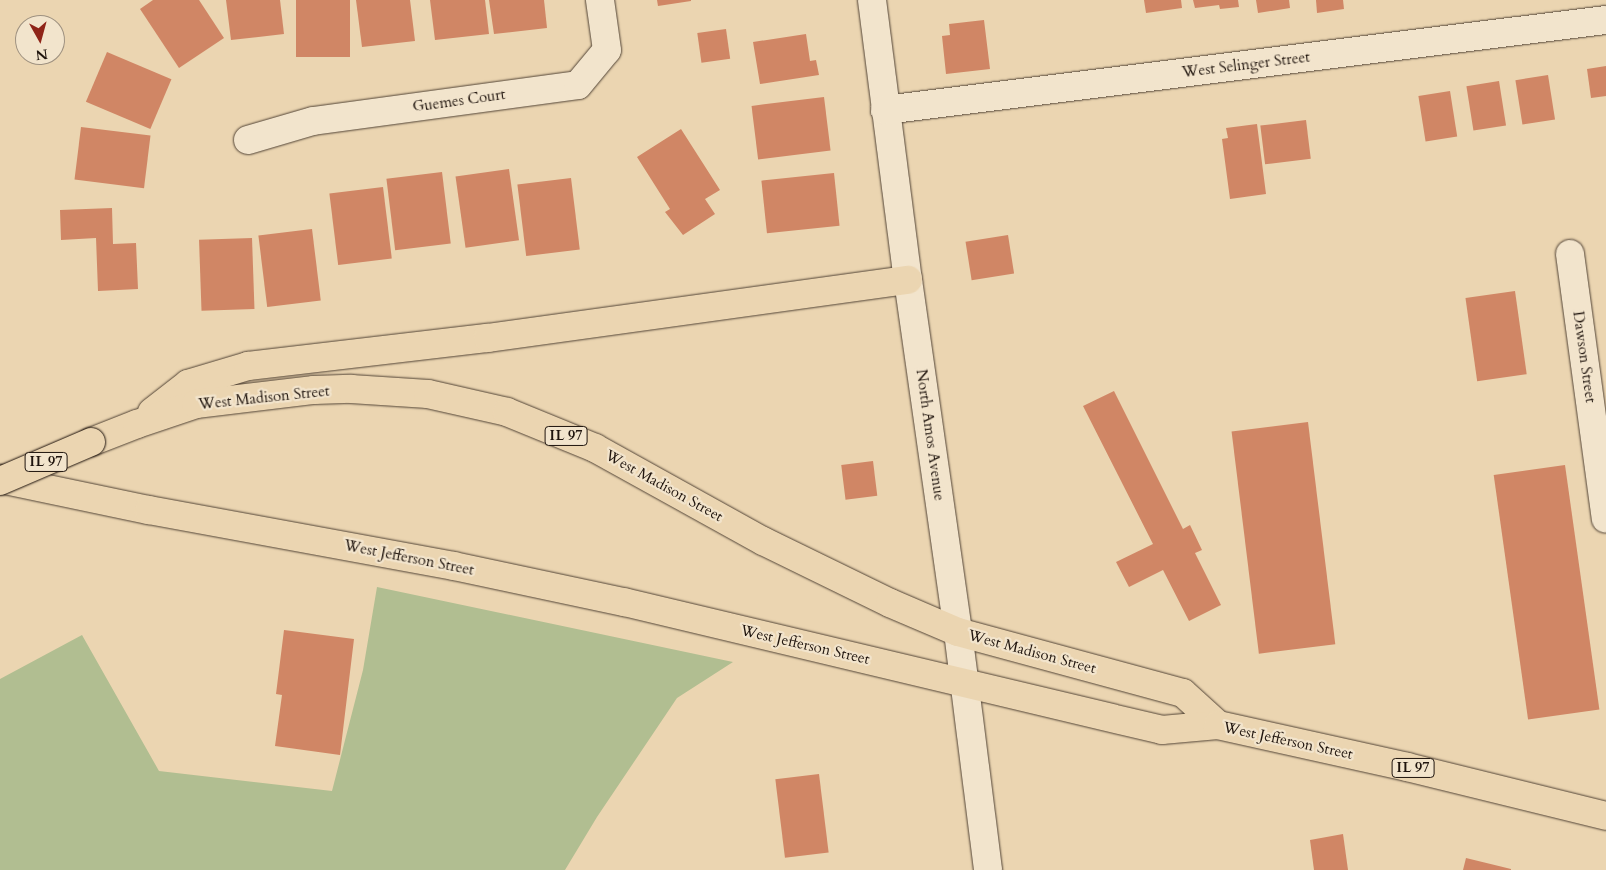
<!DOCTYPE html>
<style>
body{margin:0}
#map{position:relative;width:1606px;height:870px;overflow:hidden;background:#ebd5b1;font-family:Cardo,serif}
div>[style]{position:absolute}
.green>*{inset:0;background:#b1be91}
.building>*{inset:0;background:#d08665;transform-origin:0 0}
.roads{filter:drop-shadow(0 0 1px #524436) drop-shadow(0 0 1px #524436)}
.street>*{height:28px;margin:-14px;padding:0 14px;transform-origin:14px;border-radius:14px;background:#f2e4cc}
.primary>*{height:28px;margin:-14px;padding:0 14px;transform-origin:14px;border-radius:14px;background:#ebd5b1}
.bridges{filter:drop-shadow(0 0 1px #1f140d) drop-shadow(0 0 1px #1f140d)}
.primary-bridge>*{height:28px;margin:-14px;padding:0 14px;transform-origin:14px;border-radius:14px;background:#ebd5b1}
span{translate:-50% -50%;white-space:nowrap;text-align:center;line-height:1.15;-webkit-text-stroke:4.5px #f2e4cc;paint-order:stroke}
.shield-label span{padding:1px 4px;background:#f2e4cc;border:1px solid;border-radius:4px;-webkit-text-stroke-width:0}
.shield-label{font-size:14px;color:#1f140d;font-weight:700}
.street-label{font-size:15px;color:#1f140d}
.north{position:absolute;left:15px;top:15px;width:50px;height:50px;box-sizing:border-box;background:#f2e4cc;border:1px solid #9e9180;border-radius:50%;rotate:173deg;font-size:14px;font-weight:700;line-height:20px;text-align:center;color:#1f140d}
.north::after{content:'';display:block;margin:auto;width:18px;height:22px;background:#8f2418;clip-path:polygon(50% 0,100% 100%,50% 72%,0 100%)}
</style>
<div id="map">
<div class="green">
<div style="clip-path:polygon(377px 587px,733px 662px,677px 698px,597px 817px,565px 870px,0 870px,0 679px,82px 635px,159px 771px,332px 791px,363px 670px)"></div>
</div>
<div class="building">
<div style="clip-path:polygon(153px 0,199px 0,224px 38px,179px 68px,140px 9px)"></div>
<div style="clip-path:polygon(226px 0,280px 0,284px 34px,231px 40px)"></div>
<div style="left:296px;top:0;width:54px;height:57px"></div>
<div style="clip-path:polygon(356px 0,410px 0,415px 41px,362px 47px)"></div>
<div style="clip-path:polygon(430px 0,485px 0,489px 34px,435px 40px)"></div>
<div style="clip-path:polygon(489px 0,544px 0,547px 28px,494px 34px)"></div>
<div style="clip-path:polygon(657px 0,691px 0,691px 1px,658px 6px)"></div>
<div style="clip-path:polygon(1144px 0,1181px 0,1182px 8px,1146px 13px)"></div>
<div style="clip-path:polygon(1193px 0,1238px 0,1239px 7px,1220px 9px,1219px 5px,1195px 8px)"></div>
<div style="clip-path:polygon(1256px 0,1289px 0,1290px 8px,1258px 13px)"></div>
<div style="clip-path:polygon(1316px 0,1343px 0,1344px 9px,1317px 13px)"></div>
<div style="clip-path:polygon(984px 20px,990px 69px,946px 74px,942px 36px,950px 35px,949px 24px)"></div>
<div style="left:726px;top:29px;width:30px;height:29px;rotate:82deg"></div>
<div style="clip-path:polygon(806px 34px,810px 61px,816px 60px,819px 75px,760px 84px,753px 42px)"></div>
<div style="left:107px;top:52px;width:70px;height:54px;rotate:23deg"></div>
<div style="clip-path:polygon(1606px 66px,1606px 96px,1591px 98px,1587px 69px)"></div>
<div style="left:1548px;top:75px;width:45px;height:33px;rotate:81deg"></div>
<div style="left:1499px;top:81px;width:45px;height:33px;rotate:81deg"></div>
<div style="left:1450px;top:91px;width:46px;height:32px;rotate:81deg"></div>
<div style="left:824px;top:97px;width:54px;height:73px;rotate:83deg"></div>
<div style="left:1306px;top:120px;width:39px;height:46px;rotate:83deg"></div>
<div style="clip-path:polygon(1257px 124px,1266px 194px,1230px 199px,1222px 139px,1228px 138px,1226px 128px)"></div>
<div style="left:81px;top:127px;width:70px;height:53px;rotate:7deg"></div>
<div style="clip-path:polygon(681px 129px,720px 190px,705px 199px,715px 214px,683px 235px,665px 212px,670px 209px,637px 157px)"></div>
<div style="left:509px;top:169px;width:72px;height:54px;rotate:82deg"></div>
<div style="left:442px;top:172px;width:72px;height:56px;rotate:83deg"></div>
<div style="left:834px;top:173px;width:53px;height:73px;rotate:84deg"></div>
<div style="left:571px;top:178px;width:72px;height:54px;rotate:83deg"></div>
<div style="left:383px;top:187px;width:72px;height:54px;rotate:83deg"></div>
<div style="clip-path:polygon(112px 208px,113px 244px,136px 243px,138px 289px,98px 291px,96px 238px,61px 240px,60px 210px)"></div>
<div style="left:312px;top:229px;width:72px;height:54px;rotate:83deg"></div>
<div style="left:1008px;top:235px;width:39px;height:43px;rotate:81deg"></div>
<div style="left:252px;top:238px;width:71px;height:53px;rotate:88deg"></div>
<div style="left:1515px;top:291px;width:84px;height:50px;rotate:82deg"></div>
<div style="clip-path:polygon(1114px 391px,1183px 529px,1190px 525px,1202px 550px,1195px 553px,1221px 605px,1189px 621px,1163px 570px,1129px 587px,1116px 562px,1153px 544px,1083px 406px)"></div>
<div style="left:1308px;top:422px;width:224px;height:77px;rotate:83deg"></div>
<div style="left:873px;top:461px;width:35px;height:32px;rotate:83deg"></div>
<div style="left:1565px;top:465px;width:247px;height:72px;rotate:82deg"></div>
<div style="clip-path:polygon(284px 630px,354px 639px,340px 755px,275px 746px,282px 695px,276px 694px)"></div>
<div style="left:819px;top:774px;width:79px;height:44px;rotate:83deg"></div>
<div style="clip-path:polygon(1343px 834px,1348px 870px,1314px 870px,1310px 840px)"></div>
<div style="clip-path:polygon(1466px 858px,1511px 869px,1511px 870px,1463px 870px)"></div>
</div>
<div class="roads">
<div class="street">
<div style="left:872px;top:0;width:282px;rotate:82.7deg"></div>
<div style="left:908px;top:280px;width:356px;rotate:81.9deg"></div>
<div style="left:958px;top:632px;width:240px;rotate:82.8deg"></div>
<div style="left:885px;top:110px;width:727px;rotate:-7.12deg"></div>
<div style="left:248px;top:140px;width:68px;rotate:-16.3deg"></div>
<div style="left:313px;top:121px;width:267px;rotate:-7.7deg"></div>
<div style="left:578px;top:85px;width:45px;rotate:-50.4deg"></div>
<div style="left:607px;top:50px;width:50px;rotate:-98deg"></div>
<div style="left:1570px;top:254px;width:267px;rotate:82.3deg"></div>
</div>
<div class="primary">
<div style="left:152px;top:412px;width:46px;rotate:-37.9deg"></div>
<div style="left:188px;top:384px;width:63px;rotate:-16.7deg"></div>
<div style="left:248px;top:366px;width:242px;rotate:-6.7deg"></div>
<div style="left:488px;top:338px;width:424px;rotate:-7.9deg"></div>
<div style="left:91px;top:442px;width:49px;rotate:-21.4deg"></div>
<div style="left:137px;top:424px;width:62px;rotate:-18.7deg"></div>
<div style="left:196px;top:404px;width:119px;rotate:-6.8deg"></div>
<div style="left:314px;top:390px;width:37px;rotate:-2deg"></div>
<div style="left:351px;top:389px;width:77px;rotate:3.7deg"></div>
<div style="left:428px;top:394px;width:81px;rotate:12.8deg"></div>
<div style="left:507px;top:412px;width:95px;rotate:22.2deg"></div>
<div style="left:595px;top:448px;width:192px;rotate:29deg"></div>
<div style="left:763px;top:541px;width:141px;rotate:26deg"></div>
<div style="left:890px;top:603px;width:74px;rotate:23.1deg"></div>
<div style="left:958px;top:632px;width:233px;rotate:15.2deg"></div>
<div style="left:1183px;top:693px;width:47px;rotate:42.4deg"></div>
<div style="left:0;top:479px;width:152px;rotate:11.8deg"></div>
<div style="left:149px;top:510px;width:310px;rotate:10.4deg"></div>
<div style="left:454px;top:566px;width:174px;rotate:12deg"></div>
<div style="left:624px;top:602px;width:553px;rotate:13.38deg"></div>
<div style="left:1162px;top:730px;width:56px;rotate:-5.1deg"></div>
<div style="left:1218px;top:725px;width:194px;rotate:12.5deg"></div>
<div style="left:1407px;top:767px;width:205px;rotate:13.8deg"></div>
</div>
</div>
<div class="bridges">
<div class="primary-bridge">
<div style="left:0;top:481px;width:99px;rotate:-23.2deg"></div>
</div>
</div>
<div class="shield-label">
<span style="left:566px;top:436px">IL 97</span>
<span style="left:46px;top:462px">IL 97</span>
<span style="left:1413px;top:768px">IL 97</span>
</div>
<div class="street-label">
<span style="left:1246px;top:65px;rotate:-7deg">West Selinger Street</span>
<span style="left:459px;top:101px;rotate:-8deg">Guemes Court</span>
<span style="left:1584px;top:357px;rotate:82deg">Dawson Street</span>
<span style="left:264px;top:398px;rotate:-6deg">West Madison Street</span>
<span style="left:930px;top:435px;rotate:82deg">North Amos Avenue</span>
<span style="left:664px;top:486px;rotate:29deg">West Madison Street</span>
<span style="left:409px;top:558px;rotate:11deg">West Jefferson Street</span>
<span style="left:805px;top:645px;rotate:13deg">West Jefferson Street</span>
<span style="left:1032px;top:652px;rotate:15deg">West Madison Street</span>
<span style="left:1288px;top:741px;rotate:12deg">West Jefferson Street</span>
</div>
<div class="north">N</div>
</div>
